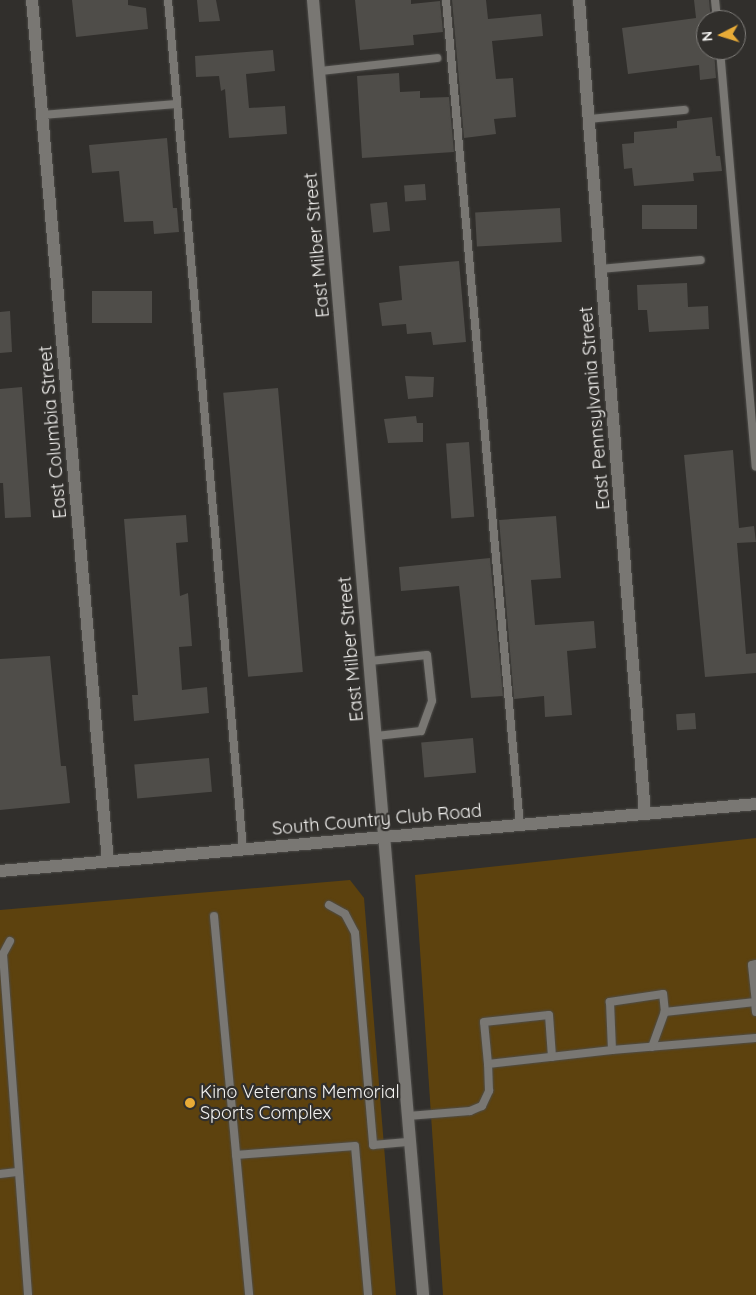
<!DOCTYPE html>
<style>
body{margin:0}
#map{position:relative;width:756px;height:1295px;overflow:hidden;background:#312f2c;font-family:Quicksand,sans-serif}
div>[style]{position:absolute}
.green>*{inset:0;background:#5d420e}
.building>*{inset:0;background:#4f4d49;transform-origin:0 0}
.roads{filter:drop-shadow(0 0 1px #4d4c49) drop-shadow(0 0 1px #4d4c49)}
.service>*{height:8px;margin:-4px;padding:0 4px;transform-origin:4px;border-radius:4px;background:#797773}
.minor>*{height:12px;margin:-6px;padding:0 6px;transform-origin:6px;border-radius:6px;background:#797773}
.tertiary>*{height:12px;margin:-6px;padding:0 6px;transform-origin:6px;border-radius:6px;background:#797773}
.dots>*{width:14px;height:14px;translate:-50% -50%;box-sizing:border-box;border:2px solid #312f2c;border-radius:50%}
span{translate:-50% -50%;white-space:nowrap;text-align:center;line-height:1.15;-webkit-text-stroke:4.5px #312f2c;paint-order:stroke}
.street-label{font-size:18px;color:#f3f2f0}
.poi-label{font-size:18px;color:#f3f2f0}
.left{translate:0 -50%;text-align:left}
.north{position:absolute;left:696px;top:10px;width:50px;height:50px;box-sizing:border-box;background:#312f2c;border:1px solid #7f7d7a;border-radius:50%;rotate:265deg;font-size:14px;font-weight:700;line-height:20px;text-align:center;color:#f3f2f0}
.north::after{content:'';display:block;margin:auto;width:18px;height:22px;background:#e8ab37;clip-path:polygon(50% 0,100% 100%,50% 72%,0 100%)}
</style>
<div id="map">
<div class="green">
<div style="clip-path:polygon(756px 838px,756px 1295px,443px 1295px,415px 875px)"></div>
<div style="clip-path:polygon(350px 880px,364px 898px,396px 1295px,0 1295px,0 910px)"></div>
</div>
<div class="building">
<div style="clip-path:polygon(72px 0,128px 0,128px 5px,146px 8px,148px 29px,76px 37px)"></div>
<div style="clip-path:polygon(197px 0,216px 0,220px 21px,199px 22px)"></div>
<div style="clip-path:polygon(355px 0,411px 0,411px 4px,440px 1px,443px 32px,413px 35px,414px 45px,360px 50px)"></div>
<div style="clip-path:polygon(452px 0,486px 0,488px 19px,541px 14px,543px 36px,492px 41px,496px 79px,513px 78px,516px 117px,494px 119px,496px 134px,464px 138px)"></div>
<div style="clip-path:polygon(694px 0,709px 0,711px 20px,706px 20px,706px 50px,714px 50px,716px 78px,700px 80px,699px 65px,628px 74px,622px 28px,696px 18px)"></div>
<div style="clip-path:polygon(273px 50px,275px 71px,246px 74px,249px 108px,285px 106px,287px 134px,229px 138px,225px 89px,221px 91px,219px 76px,196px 77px,195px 56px)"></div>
<div style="clip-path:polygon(399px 73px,400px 92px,420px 91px,420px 98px,449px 97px,454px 152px,362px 158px,357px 76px)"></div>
<div style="clip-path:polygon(712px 117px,716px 156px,720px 156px,722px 171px,693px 173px,694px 181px,634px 186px,632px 168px,624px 169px,622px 144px,634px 143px,634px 132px,677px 128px,677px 121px)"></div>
<div style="clip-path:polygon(167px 138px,173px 208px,177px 208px,179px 232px,154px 234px,153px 221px,124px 222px,119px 171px,92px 173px,89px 145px)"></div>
<div style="left:425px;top:184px;width:16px;height:21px;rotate:86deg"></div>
<div style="left:387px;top:202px;width:29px;height:17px;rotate:84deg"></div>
<div style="left:697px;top:205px;width:24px;height:55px;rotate:90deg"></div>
<div style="left:560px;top:208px;width:34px;height:85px;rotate:87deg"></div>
<div style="clip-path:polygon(459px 261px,466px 342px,433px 345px,431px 332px,407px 334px,406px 324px,382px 326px,379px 303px,402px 300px,399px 266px)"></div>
<div style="clip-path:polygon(687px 283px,688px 307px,708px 306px,709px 329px,649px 332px,647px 310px,638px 310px,637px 285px)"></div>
<div style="left:92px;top:291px;width:60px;height:32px"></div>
<div style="clip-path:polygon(10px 311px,12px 352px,0 353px,0 312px)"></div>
<div style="clip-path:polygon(405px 376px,434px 377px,433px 397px,408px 399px)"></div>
<div style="clip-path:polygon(22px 387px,31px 517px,5px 518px,3px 483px,0 483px,0 389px)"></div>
<div style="left:278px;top:388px;width:285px;height:55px;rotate:85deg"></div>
<div style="clip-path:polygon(416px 416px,417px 423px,423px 423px,423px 442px,388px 443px,384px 419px)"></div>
<div style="left:469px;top:442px;width:75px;height:23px;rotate:86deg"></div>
<div style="clip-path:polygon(733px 450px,739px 528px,754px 526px,756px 542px,737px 543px,746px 654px,756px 653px,756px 673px,705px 677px,684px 455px)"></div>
<div style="clip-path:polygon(186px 515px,188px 542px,176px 543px,180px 596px,188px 593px,192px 646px,179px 647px,182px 690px,207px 687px,209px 713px,134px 721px,132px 695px,138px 695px,124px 519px)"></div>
<div style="clip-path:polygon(556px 516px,561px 578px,531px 580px,535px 625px,594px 621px,596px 648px,567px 651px,572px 715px,545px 717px,544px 696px,514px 699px,499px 520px)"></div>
<div style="clip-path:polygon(490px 558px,503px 696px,471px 698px,459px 586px,401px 591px,399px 567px)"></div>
<div style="clip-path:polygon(50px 656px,61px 766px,66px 766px,70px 803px,0 810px,0 659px)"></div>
<div style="left:695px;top:713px;width:16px;height:19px;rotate:86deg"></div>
<div style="left:473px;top:738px;width:35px;height:52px;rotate:85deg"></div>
<div style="left:209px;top:758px;width:34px;height:75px;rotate:85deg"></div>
</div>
<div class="roads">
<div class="service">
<div style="left:168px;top:0;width:851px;rotate:84.95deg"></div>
<div style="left:446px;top:0;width:829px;rotate:84.88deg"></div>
<div style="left:715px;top:0;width:20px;rotate:84deg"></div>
<div style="left:720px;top:50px;width:418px;rotate:85.1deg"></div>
<div style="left:320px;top:71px;width:118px;rotate:-6.3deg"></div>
<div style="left:43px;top:115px;width:133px;rotate:-4.7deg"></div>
<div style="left:589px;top:119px;width:96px;rotate:-5.4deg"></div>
<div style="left:601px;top:269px;width:100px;rotate:-5.1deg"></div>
<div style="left:370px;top:661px;width:57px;rotate:-6deg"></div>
<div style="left:427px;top:655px;width:46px;rotate:83.8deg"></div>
<div style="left:432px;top:701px;width:32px;rotate:110deg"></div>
<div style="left:421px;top:731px;width:45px;rotate:173.7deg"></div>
<div style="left:329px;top:905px;width:18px;rotate:29deg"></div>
<div style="left:345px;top:914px;width:21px;rotate:62deg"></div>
<div style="left:355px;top:933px;width:213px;rotate:85.1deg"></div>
<div style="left:373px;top:1145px;width:37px;rotate:-5deg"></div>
<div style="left:214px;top:916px;width:381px;rotate:84.7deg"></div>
<div style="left:10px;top:941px;width:15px;rotate:118deg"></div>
<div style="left:3px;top:954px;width:342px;rotate:85.8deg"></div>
<div style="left:756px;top:964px;width:4px;rotate:166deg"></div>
<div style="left:752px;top:965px;width:37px;rotate:84deg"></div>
<div style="left:756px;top:1012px;width:10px;rotate:-96deg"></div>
<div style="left:755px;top:1002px;width:91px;rotate:173.7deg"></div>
<div style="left:665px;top:1012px;width:18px;rotate:-96deg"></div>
<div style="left:663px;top:994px;width:54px;rotate:171.4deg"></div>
<div style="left:610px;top:1002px;width:48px;rotate:87.6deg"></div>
<div style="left:612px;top:1050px;width:144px;rotate:-4.8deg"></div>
<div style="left:652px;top:1047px;width:37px;rotate:-70deg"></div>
<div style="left:488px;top:1064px;width:42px;rotate:-95.4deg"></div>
<div style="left:484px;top:1022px;width:65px;rotate:-6.1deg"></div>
<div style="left:549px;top:1015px;width:42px;rotate:85.9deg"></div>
<div style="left:408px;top:1116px;width:62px;rotate:-4.6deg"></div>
<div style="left:470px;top:1111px;width:13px;rotate:-23deg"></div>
<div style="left:482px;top:1106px;width:17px;rotate:-65deg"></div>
<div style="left:489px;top:1091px;width:27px;rotate:-92deg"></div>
<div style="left:488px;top:1064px;width:125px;rotate:-6.4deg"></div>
<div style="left:236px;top:1155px;width:119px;rotate:-4.3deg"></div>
<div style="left:355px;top:1146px;width:150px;rotate:85deg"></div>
<div style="left:0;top:1174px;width:17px;rotate:-7deg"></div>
</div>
<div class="minor">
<div style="left:32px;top:0;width:864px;rotate:84.96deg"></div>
<div style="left:313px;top:0;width:1300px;rotate:85.14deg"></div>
<div style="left:579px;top:0;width:816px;rotate:85.36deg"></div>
</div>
<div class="tertiary">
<div style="left:0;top:871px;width:759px;rotate:-5.06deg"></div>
</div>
</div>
<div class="dots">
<div style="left:190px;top:1103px;background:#e8ab37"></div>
</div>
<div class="street-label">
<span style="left:317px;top:245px;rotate:-95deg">East Milber Street</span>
<span style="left:595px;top:408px;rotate:-95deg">East Pennsylvania Street</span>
<span style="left:53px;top:432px;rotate:-95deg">East Columbia Street</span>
<span style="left:351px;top:649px;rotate:-95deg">East Milber Street</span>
<span style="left:377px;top:820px;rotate:-5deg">South Country Club Road</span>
</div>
<div class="poi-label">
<span class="left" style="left:200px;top:1103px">Kino Veterans Memorial<br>Sports Complex</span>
</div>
<div class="north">N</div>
</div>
